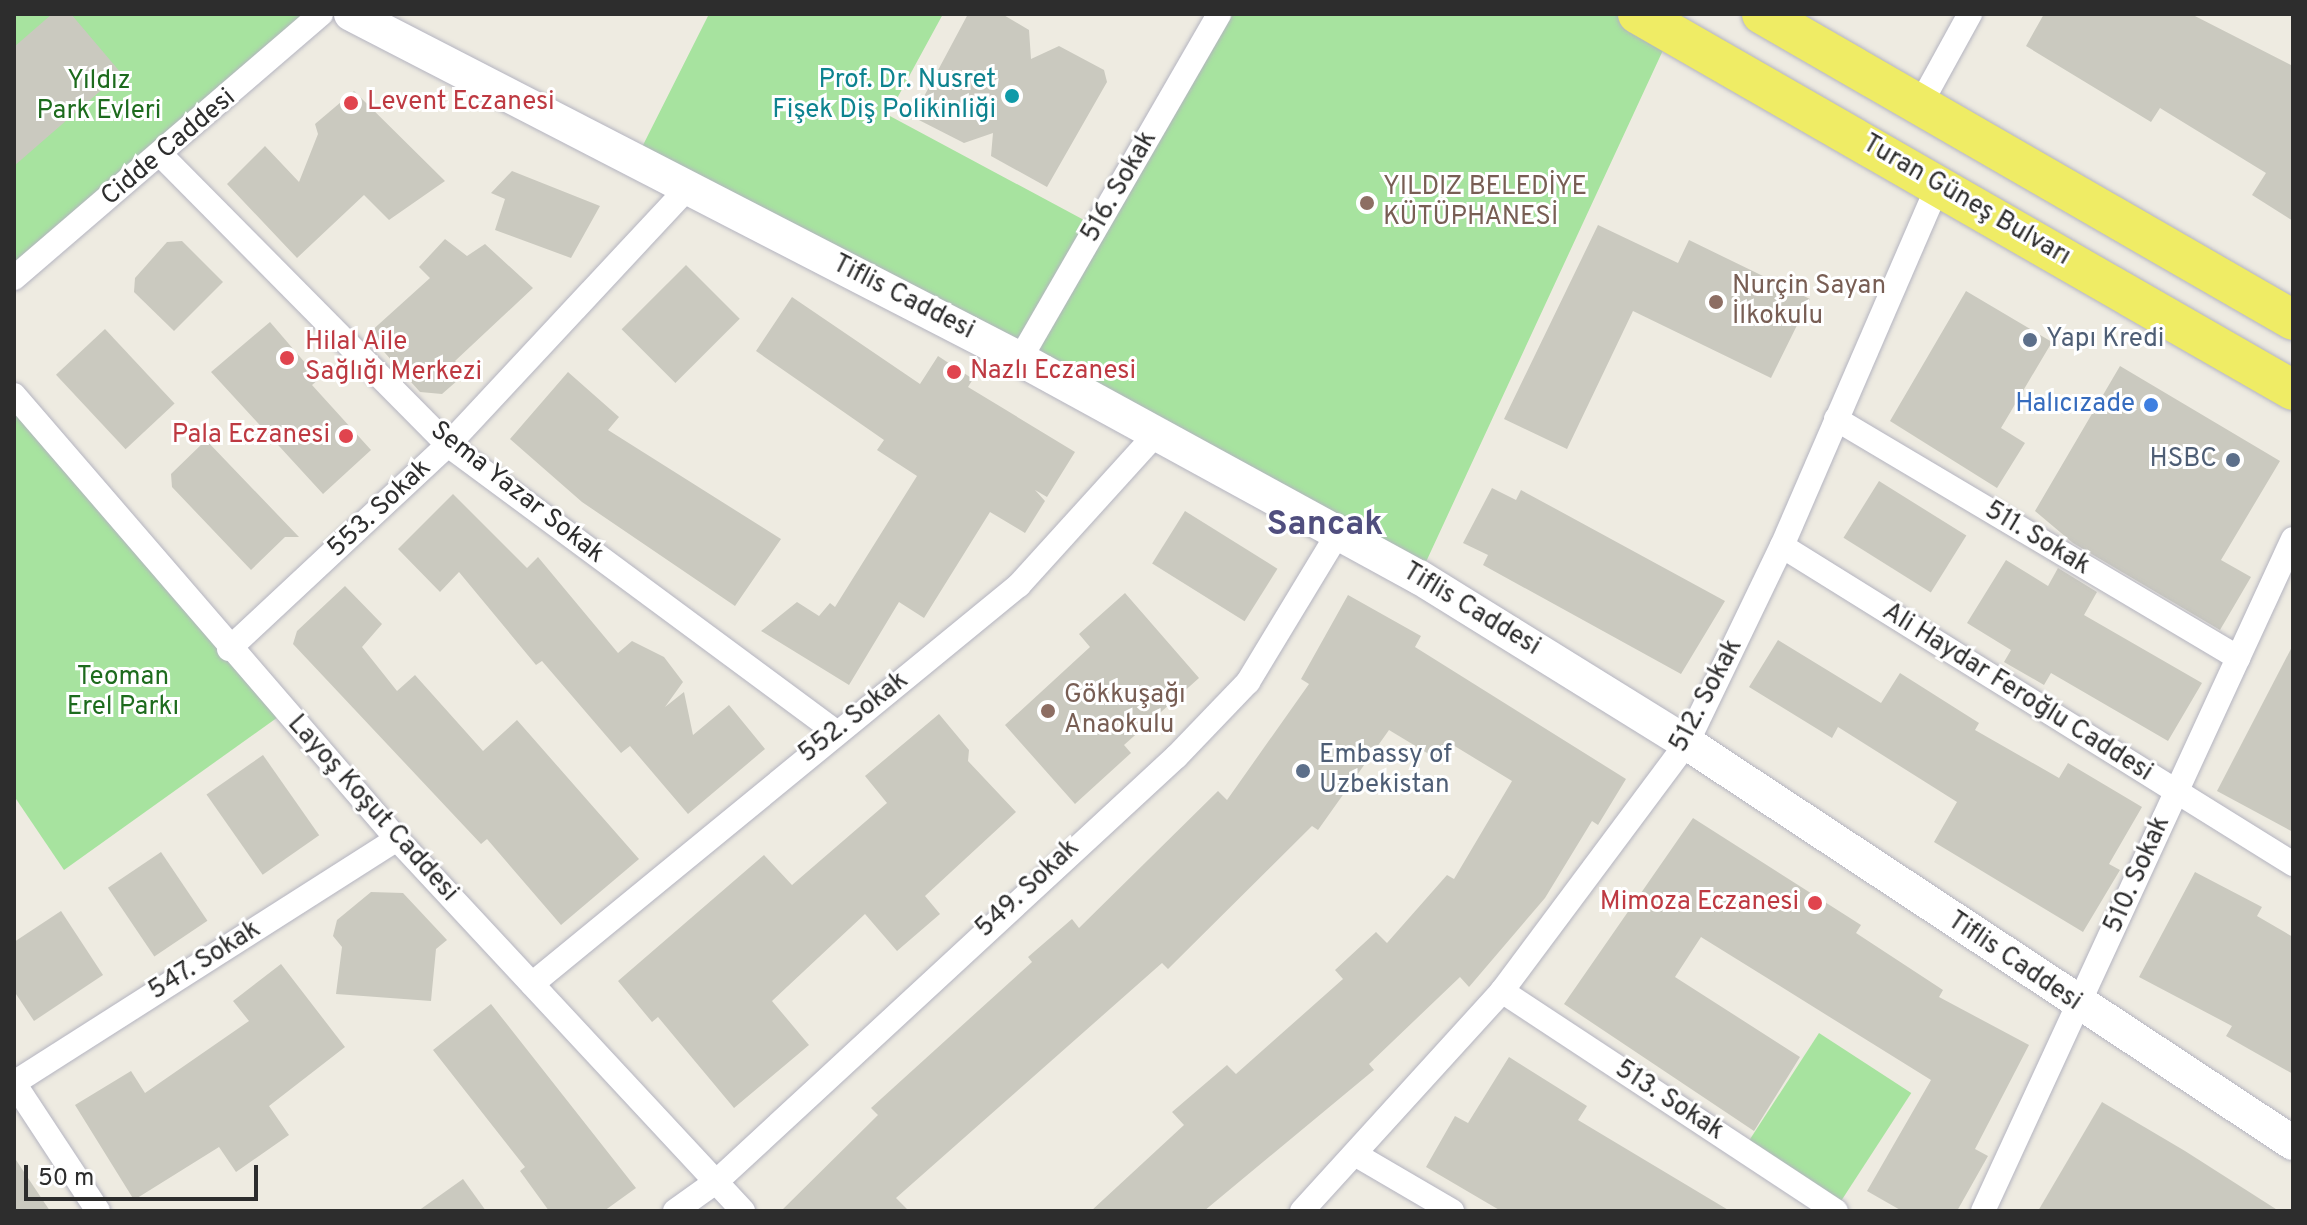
<!DOCTYPE html>
<meta charset="utf-8">
<style>
body{margin:0}
#map{position:relative;width:2307px;height:1225px;overflow:hidden;background:#eeebe1;font-family:Overpass,sans-serif}
div>[style]{position:absolute}
.green>*{inset:0;background:#a7e39f;transform-origin:0 0}
.building>*{inset:0;background:#cac9bf;transform-origin:0 0}
.roads{filter:drop-shadow(0 0 2px #b4b4c0) drop-shadow(0 0 2px #b4b4c0)}
.street>*{height:24px;margin:-12px;padding:0 12px;transform-origin:12px;border-radius:12px;background:#fff}
.secondary>*{height:34px;margin:-17px;padding:0 17px;transform-origin:17px;border-radius:17px;background:#fff}
.primary>*{height:40px;margin:-20px;padding:0 20px;transform-origin:20px;border-radius:20px;background:#efec65}
.dots>*{width:22px;height:22px;translate:-50% -50%;box-sizing:border-box;border:4px solid #fff;border-radius:50%}
span{translate:-50% -50%;white-space:nowrap;text-align:center;line-height:1.15;-webkit-text-stroke:6px #fff;paint-order:stroke}
.culture-label{font-size:26px;color:#0d838f}
.right{translate:-100% -50%;text-align:right}
.park-label{font-size:26px;color:#1d6b1d}
.health-label{font-size:26px;color:#be3a42}
.left{translate:0 -50%;text-align:left}
.street-label{font-size:26px;color:#2d2d2d}
.education-label{font-size:26px;color:#785e54}
.service-label{font-size:26px;color:#4e5e75}
.shop-label{font-size:26px;color:#366cbe}
.district-label{font-size:34px;color:#504e7e;font-weight:700}
.frame{position:absolute;inset:0;border:16px solid #2d2d2d;pointer-events:none}
.scale{position:absolute;left:24px;top:1165px;width:234px;height:36px;box-sizing:border-box;border:4px solid #2d2d2d;border-top:0;padding-left:10px;font-size:24px;line-height:28px;white-space:nowrap;color:#2d2d2d;-webkit-text-stroke:6px #fff;paint-order:stroke}
</style>
<div id="map">
<div class="green">
<div style="clip-path:polygon(14px 14px,321px 14px,14px 278px)"></div>
<div style="clip-path:polygon(709px 14px,943px 14px,888px 115px,1097px 227px,1219px 14px,1638px 14px,1671px 33px,1419px 577px,635px 161px)"></div>
<div style="clip-path:polygon(14px 395px,285px 712px,64px 870px,14px 796px)"></div>
<div style="left:1819px;top:1033px;width:110px;height:139px;rotate:33deg"></div>
</div>
<div class="building">
<div style="clip-path:polygon(52px 14px,71px 14px,121px 73px,14px 166px,14px 47px)"></div>
<div style="clip-path:polygon(968px 14px,1002px 14px,1029px 30px,1031px 59px,1059px 46px,1104px 70px,1107px 82px,1047px 187px,991px 156px,993px 133px,964px 143px,913px 117px)"></div>
<div style="clip-path:polygon(2044px 14px,2191px 14px,2293px 66px,2293px 221px,2252px 195px,2266px 173px,2160px 108px,2151px 122px,2026px 46px)"></div>
<div style="clip-path:polygon(354px 91px,445px 181px,389px 220px,364px 195px,297px 258px,227px 184px,265px 146px,299px 182px,318px 134px,315px 124px)"></div>
<div style="clip-path:polygon(512px 171px,600px 206px,571px 258px,495px 230px,505px 199px,491px 193px)"></div>
<div style="clip-path:polygon(1598px 225px,1678px 263px,1689px 240px,1810px 299px,1771px 378px,1633px 311px,1567px 449px,1504px 419px)"></div>
<div style="clip-path:polygon(445px 239px,467px 256px,485px 244px,533px 288px,455px 361px,466px 373px,442px 394px,420px 392px,368px 334px,430px 278px,419px 267px)"></div>
<div style="clip-path:polygon(182px 241px,223px 282px,174px 331px,134px 292px,135px 278px,167px 242px)"></div>
<div style="left:686px;top:265px;width:76px;height:91px;rotate:45deg"></div>
<div style="clip-path:polygon(1966px 291px,2052px 342px,2001px 428px,2025px 443px,1997px 488px,1890px 421px)"></div>
<div style="clip-path:polygon(792px 297px,920px 384px,938px 356px,973px 379px,968px 387px,1075px 452px,1047px 497px,1035px 490px,1045px 501px,1025px 533px,990px 512px,924px 618px,899px 602px,849px 685px,761px 631px,797px 602px,819px 616px,830px 603px,835px 607px,917px 476px,877px 450px,884px 440px,756px 351px)"></div>
<div style="clip-path:polygon(270px 322px,319px 379px,312px 385px,371px 450px,323px 494px,211px 372px)"></div>
<div style="left:105px;top:329px;width:102px;height:67px;rotate:47deg"></div>
<div style="clip-path:polygon(2120px 366px,2280px 461px,2221px 560px,2251px 577px,2220px 630px,2073px 543px,2035px 511px)"></div>
<div style="clip-path:polygon(568px 372px,619px 417px,608px 430px,781px 539px,735px 606px,582px 502px,510px 439px)"></div>
<div style="clip-path:polygon(206px 440px,299px 537px,285px 537px,251px 570px,172px 487px,171px 474px)"></div>
<div style="left:1879px;top:481px;width:103px;height:67px;rotate:32deg"></div>
<div style="clip-path:polygon(1492px 488px,1516px 500px,1521px 490px,1725px 601px,1681px 674px,1483px 565px,1488px 555px,1463px 543px)"></div>
<div style="clip-path:polygon(453px 494px,527px 568px,538px 557px,618px 653px,632px 641px,664px 657px,683px 682px,665px 707px,684px 692px,693px 735px,729px 705px,765px 749px,688px 814px,630px 746px,621px 753px,542px 661px,536px 665px,459px 572px,440px 592px,398px 549px)"></div>
<div style="left:1185px;top:511px;width:109px;height:62px;rotate:32deg"></div>
<div style="clip-path:polygon(2006px 560px,2048px 586px,2058px 568px,2097px 592px,2084px 615px,2202px 683px,2168px 741px,2051px 673px,2044px 685px,2004px 662px,2011px 650px,1967px 623px)"></div>
<div style="clip-path:polygon(345px 586px,382px 624px,362px 647px,397px 691px,415px 675px,483px 751px,517px 720px,639px 859px,561px 925px,487px 839px,481px 844px,293px 644px,297px 631px)"></div>
<div style="clip-path:polygon(1125px 593px,1199px 678px,1124px 745px,1131px 753px,1075px 804px,1005px 725px,1090px 647px,1079px 634px)"></div>
<div style="clip-path:polygon(1348px 595px,1421px 636px,1415px 647px,1626px 779px,1598px 825px,1592px 821px,1545px 898px,1469px 987px,1460px 977px,1369px 1064px,1374px 1070px,1204px 1211px,1091px 1211px,1184px 1125px,1172px 1112px,1227px 1065px,1236px 1074px,1343px 979px,1335px 970px,1376px 932px,1387px 943px,1447px 875px,1454px 879px,1512px 781px,1453px 745px,1442px 762px,1389px 730px,1318px 830px,1312px 826px,1168px 969px,1162px 963px,896px 1198px,909px 1211px,781px 1211px,878px 1115px,871px 1108px,1032px 962px,1028px 957px,1072px 919px,1079px 928px,1218px 791px,1227px 800px,1309px 684px,1301px 679px)"></div>
<div style="clip-path:polygon(1778px 640px,1881px 703px,1900px 673px,1979px 723px,1975px 730px,2059px 778px,2068px 763px,2142px 807px,2109px 864px,2120px 870px,2083px 932px,1934px 842px,1957px 802px,1838px 727px,1832px 738px,1749px 687px)"></div>
<div style="clip-path:polygon(2293px 645px,2293px 832px,2217px 791px)"></div>
<div style="clip-path:polygon(939px 714px,969px 750px,968px 761px,1016px 812px,925px 896px,940px 914px,897px 951px,865px 914px,772px 1001px,809px 1045px,734px 1108px,658px 1017px,652px 1022px,618px 981px,764px 855px,792px 885px,887px 803px,865px 776px)"></div>
<div style="left:263px;top:755px;width:98px;height:69px;rotate:55deg"></div>
<div style="clip-path:polygon(1693px 818px,1861px 925px,1856px 933px,1943px 990px,1939px 997px,2029px 1045px,1975px 1149px,1988px 1156px,1957px 1211px,1902px 1211px,1867px 1191px,1931px 1080px,1701px 937px,1675px 977px,1800px 1057px,1754px 1131px,1564px 1004px)"></div>
<div style="left:161px;top:852px;width:83px;height:64px;rotate:56deg"></div>
<div style="clip-path:polygon(2195px 872px,2262px 907px,2257px 916px,2293px 937px,2293px 1074px,2226px 1036px,2232px 1026px,2139px 977px)"></div>
<div style="clip-path:polygon(371px 892px,403px 893px,447px 940px,436px 949px,431px 1001px,336px 994px,342px 947px,333px 936px,337px 920px)"></div>
<div style="clip-path:polygon(61px 911px,103px 975px,34px 1021px,14px 991px,14px 942px)"></div>
<div style="clip-path:polygon(281px 964px,345px 1047px,269px 1106px,289px 1135px,236px 1172px,219px 1147px,134px 1200px,75px 1105px,131px 1071px,145px 1093px,249px 1021px,233px 1001px)"></div>
<div style="clip-path:polygon(491px 1004px,636px 1188px,604px 1211px,549px 1211px,520px 1171px,525px 1167px,433px 1050px)"></div>
<div style="clip-path:polygon(1509px 1057px,1587px 1106px,1578px 1120px,1730px 1211px,1501px 1211px,1426px 1167px,1455px 1116px,1468px 1123px)"></div>
<div style="clip-path:polygon(2102px 1102px,2185px 1151px,2279px 1211px,2038px 1211px)"></div>
<div style="clip-path:polygon(14px 1157px,50px 1211px,14px 1211px)"></div>
<div style="clip-path:polygon(463px 1179px,486px 1211px,418px 1211px)"></div>
</div>
<div class="roads">
<div class="street">
<div style="left:1921px;top:103px;width:102px;rotate:-61.2deg"></div>
<div style="left:161px;top:155px;width:408px;rotate:45.3deg"></div>
<div style="left:448px;top:445px;width:480px;rotate:36.5deg"></div>
<div style="left:14px;top:278px;width:405px;rotate:-40.7deg"></div>
<div style="left:1020px;top:359px;width:398px;rotate:-60deg"></div>
<div style="left:14px;top:395px;width:586px;rotate:49.22deg"></div>
<div style="left:397px;top:839px;width:508px;rotate:47.07deg"></div>
<div style="left:1836px;top:419px;width:468px;rotate:30.7deg"></div>
<div style="left:1782px;top:546px;width:602px;rotate:31.89deg"></div>
<div style="left:229px;top:649px;width:299px;rotate:-43deg"></div>
<div style="left:448px;top:445px;width:353px;rotate:-47deg"></div>
<div style="left:532px;top:984px;width:630px;rotate:-39.33deg"></div>
<div style="left:1019px;top:585px;width:205px;rotate:-47.8deg"></div>
<div style="left:1502px;top:991px;width:400px;rotate:33.4deg"></div>
<div style="left:14px;top:1083px;width:454px;rotate:-32.5deg"></div>
<div style="left:14px;top:1083px;width:153px;rotate:56.7deg"></div>
<div style="left:1358px;top:1156px;width:109px;rotate:30.3deg"></div>
<div style="left:675px;top:1211px;width:52px;rotate:-35.5deg"></div>
<div style="left:717px;top:1181px;width:626px;rotate:-42.74deg"></div>
<div style="left:1177px;top:756px;width:103px;rotate:-46.2deg"></div>
<div style="left:1248px;top:682px;width:175px;rotate:-58.8deg"></div>
<div style="left:1302px;top:1211px;width:297px;rotate:-47.7deg"></div>
<div style="left:1502px;top:991px;width:309px;rotate:-53.3deg"></div>
<div style="left:1687px;top:743px;width:219px;rotate:-64.3deg"></div>
<div style="left:1782px;top:546px;width:392px;rotate:-66.6deg"></div>
<div style="left:1983px;top:1211px;width:740px;rotate:-65.24deg"></div>
</div>
<div class="secondary">
<div style="left:351px;top:14px;width:753px;rotate:27.28deg"></div>
<div style="left:1020px;top:359px;width:455px;rotate:28.7deg"></div>
<div style="left:1419px;top:577px;width:315px;rotate:31.8deg"></div>
<div style="left:1687px;top:743px;width:726px;rotate:33.43deg"></div>
</div>
<div class="primary">
<div style="left:1638px;top:14px;width:755px;rotate:29.86deg"></div>
<div style="left:1762px;top:14px;width:613px;rotate:29.95deg"></div>
</div>
</div>
<div class="dots">
<div style="left:1012px;top:96px;background:#0f9aa8"></div>
<div style="left:351px;top:103px;background:#e0444e"></div>
<div style="left:1367px;top:203px;background:#8d6e63"></div>
<div style="left:1716px;top:302px;background:#8d6e63"></div>
<div style="left:2030px;top:340px;background:#5c6f8a"></div>
<div style="left:287px;top:358px;background:#e0444e"></div>
<div style="left:954px;top:372px;background:#e0444e"></div>
<div style="left:2151px;top:405px;background:#3f7fe0"></div>
<div style="left:346px;top:436px;background:#e0444e"></div>
<div style="left:2233px;top:460px;background:#5c6f8a"></div>
<div style="left:1048px;top:711px;background:#8d6e63"></div>
<div style="left:1303px;top:771px;background:#5c6f8a"></div>
<div style="left:1815px;top:903px;background:#e0444e"></div>
</div>
<div class="culture-label">
<span class="right" style="left:996px;top:96px">Prof. Dr. Nusret<br>Fişek Diş Polikinliği</span>
</div>
<div class="park-label">
<span style="left:99px;top:97px">Yıldız<br>Park Evleri</span>
<span style="left:123px;top:693px">Teoman<br>Erel Parkı</span>
</div>
<div class="health-label">
<span class="left" style="left:367px;top:103px">Levent Eczanesi</span>
<span class="left" style="left:305px;top:358px">Hilal Aile<br>Sağlığı Merkezi</span>
<span class="left" style="left:970px;top:372px">Nazlı Eczanesi</span>
<span class="right" style="left:330px;top:436px">Pala Eczanesi</span>
<span class="right" style="left:1799px;top:903px">Mimoza Eczanesi</span>
</div>
<div class="street-label">
<span style="left:169px;top:148px;rotate:-40deg">Cidde Caddesi</span>
<span style="left:1120px;top:187px;rotate:-60deg">516. Sokak</span>
<span style="left:1966px;top:201px;rotate:30deg">Turan Güneş Bulvarı</span>
<span style="left:903px;top:298px;rotate:27deg">Tiflis Caddesi</span>
<span style="left:517px;top:493px;rotate:38deg">Sema Yazar Sokak</span>
<span style="left:380px;top:509px;rotate:-43deg">553. Sokak</span>
<span style="left:2037px;top:539px;rotate:31deg">511. Sokak</span>
<span style="left:1471px;top:610px;rotate:31deg">Tiflis Caddesi</span>
<span style="left:2017px;top:693px;rotate:32deg">Ali Haydar Feroğlu Caddesi</span>
<span style="left:1707px;top:696px;rotate:-62deg">512. Sokak</span>
<span style="left:854px;top:718px;rotate:-38deg">552. Sokak</span>
<span style="left:372px;top:809px;rotate:48deg">Layoş Koşut Caddesi</span>
<span style="left:2138px;top:875px;rotate:-66deg">510. Sokak</span>
<span style="left:1028px;top:889px;rotate:-43deg">549. Sokak</span>
<span style="left:205px;top:961px;rotate:-32deg">547. Sokak</span>
<span style="left:2014px;top:962px;rotate:34deg">Tiflis Caddesi</span>
<span style="left:1669px;top:1101px;rotate:33deg">513. Sokak</span>
</div>
<div class="education-label">
<span class="left" style="left:1383px;top:203px">YILDIZ BELEDİYE<br>KÜTÜPHANESİ</span>
<span class="left" style="left:1732px;top:302px">Nurçin Sayan<br>İlkokulu</span>
<span class="left" style="left:1064px;top:711px">Gökkuşağı<br>Anaokulu</span>
</div>
<div class="service-label">
<span class="left" style="left:2046px;top:340px">Yapı Kredi</span>
<span class="right" style="left:2217px;top:460px">HSBC</span>
<span class="left" style="left:1319px;top:771px">Embassy of<br>Uzbekistan</span>
</div>
<div class="shop-label">
<span class="right" style="left:2135px;top:405px">Halıcızade</span>
</div>
<div class="district-label">
<span style="left:1325px;top:526px">Sancak</span>
</div>
<div class="frame"></div>
<div class="scale">50 m</div>
</div>
